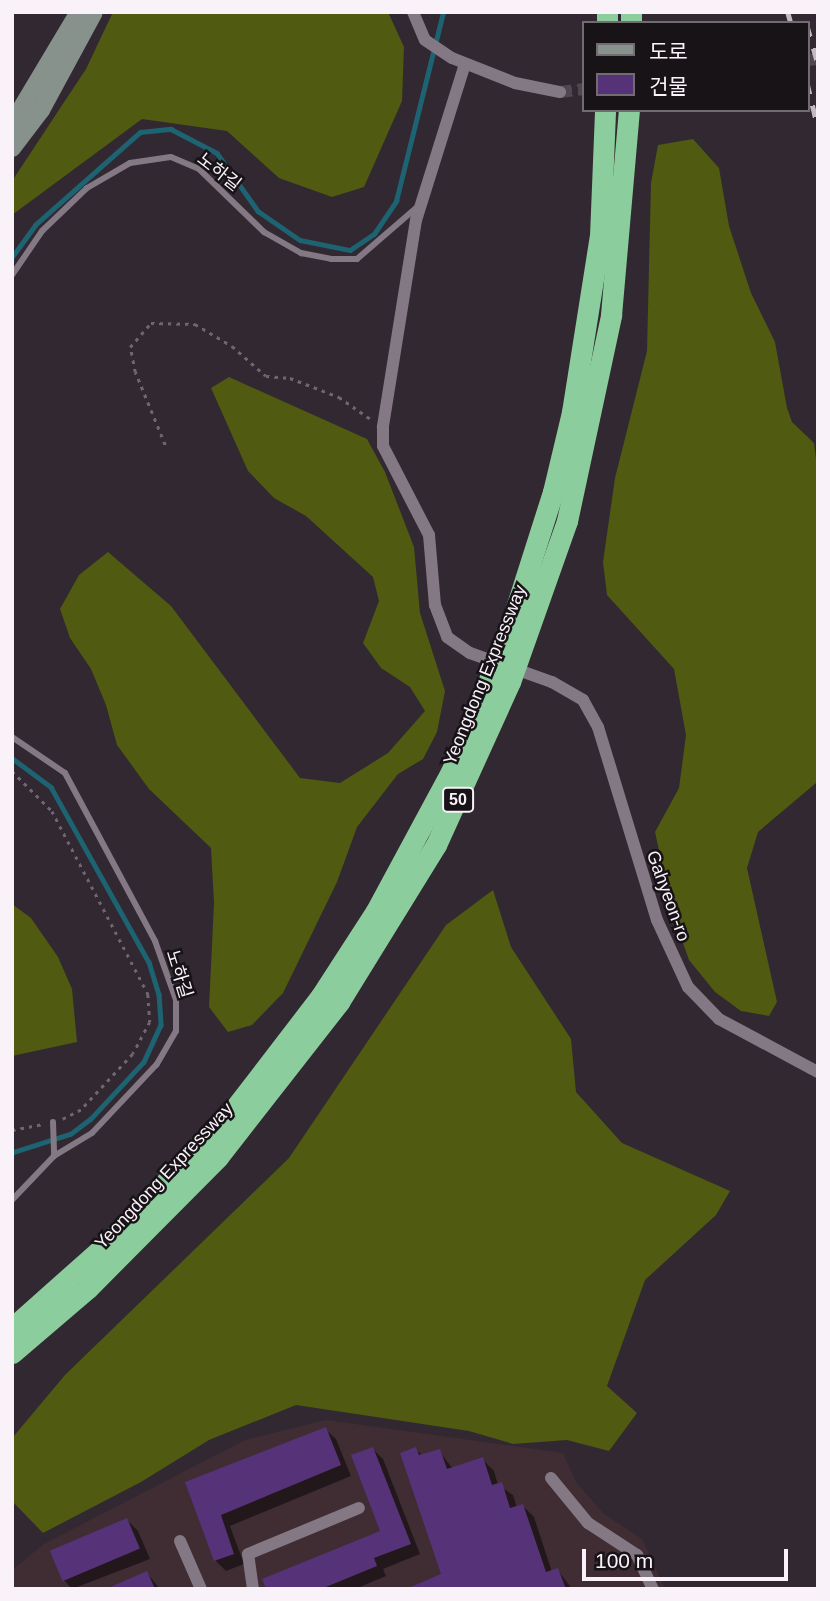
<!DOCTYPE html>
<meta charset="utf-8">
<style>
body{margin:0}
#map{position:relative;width:830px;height:1601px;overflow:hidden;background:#312831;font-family:Arial,"Noto Sans KR",sans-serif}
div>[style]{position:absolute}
.industrial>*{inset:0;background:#402d33}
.forest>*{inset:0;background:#505a10}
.shadow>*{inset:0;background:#0007}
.stream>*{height:4.5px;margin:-2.25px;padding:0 2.25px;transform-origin:2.25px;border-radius:2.25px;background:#1d6371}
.building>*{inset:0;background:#563278;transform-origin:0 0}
.street-tunnel>*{height:12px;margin-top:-6px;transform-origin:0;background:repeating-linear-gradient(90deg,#4f464f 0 12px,transparent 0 18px)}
.path>*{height:2.5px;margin-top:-1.25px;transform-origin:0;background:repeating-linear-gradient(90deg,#6f666f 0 3.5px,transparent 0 8.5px)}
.lane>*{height:6px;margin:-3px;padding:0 3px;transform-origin:3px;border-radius:3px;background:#837883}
.street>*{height:12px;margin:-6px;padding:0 6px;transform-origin:6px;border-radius:6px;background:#837883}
.secondary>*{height:18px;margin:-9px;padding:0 9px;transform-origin:9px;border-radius:9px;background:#86928b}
.highway>*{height:21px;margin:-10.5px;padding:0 10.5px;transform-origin:10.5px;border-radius:10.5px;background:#8ccd9d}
.rail>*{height:4.5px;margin-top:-2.25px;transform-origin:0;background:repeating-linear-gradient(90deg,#c3bbc3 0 12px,transparent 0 24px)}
span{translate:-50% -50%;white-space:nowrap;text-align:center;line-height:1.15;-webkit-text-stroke:5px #171317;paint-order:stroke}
.shield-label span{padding:2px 5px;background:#171317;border:2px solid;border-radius:5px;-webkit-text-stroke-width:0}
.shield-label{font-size:16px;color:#f9f2f9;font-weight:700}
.street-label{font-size:18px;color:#f9f2f9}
.frame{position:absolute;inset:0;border:14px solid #f9f2f9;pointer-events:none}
.legend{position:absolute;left:582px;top:21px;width:228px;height:91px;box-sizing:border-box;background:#171317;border:2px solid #716c71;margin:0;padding:9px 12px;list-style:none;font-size:21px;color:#f9f2f9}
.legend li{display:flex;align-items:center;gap:14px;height:35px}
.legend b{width:35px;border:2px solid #716c71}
.scale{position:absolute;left:582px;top:1549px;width:206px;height:32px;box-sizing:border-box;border:4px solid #f9f2f9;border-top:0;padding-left:9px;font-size:21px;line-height:24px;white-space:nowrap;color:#f9f2f9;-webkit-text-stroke:5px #171317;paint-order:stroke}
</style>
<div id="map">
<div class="industrial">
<div style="clip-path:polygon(326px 1420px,563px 1453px,576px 1482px,604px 1514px,642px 1539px,665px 1589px,12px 1589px,12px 1570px,44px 1544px,245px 1440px)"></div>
</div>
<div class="forest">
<div style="clip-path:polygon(113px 12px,388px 12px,404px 47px,402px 101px,364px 187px,332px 197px,279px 178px,227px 131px,142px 119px,12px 215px,12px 181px,86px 69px)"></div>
<div style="clip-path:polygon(693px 139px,719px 168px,729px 226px,751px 293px,775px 342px,787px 408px,792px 422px,814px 443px,818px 475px,816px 783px,758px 832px,747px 868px,777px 1002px,769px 1016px,741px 1011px,715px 992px,689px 960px,673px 915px,655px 832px,679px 788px,686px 735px,674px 669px,607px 595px,603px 562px,615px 478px,647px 351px,651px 183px,658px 145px)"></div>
<div style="clip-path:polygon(229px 377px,367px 439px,385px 472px,414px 547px,420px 613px,445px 691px,437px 732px,423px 759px,398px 774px,357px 827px,337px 882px,283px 993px,252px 1025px,228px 1032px,209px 1007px,214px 903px,211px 848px,149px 789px,117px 745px,106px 705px,91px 669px,70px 638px,60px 609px,79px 575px,108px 552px,171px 606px,300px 778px,340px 783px,388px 753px,425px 711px,410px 687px,381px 668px,363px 643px,379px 601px,373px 577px,306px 516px,274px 498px,248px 471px,211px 388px)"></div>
<div style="clip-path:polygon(493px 890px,511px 947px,571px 1039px,576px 1092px,622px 1143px,730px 1191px,716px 1215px,645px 1280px,607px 1386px,637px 1413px,609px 1451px,567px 1440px,513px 1444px,469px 1431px,296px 1405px,209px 1440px,141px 1482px,43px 1533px,12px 1501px,13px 1437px,65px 1375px,289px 1158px,446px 925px)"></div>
<div style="clip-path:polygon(12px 904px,31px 918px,58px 957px,72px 989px,77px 1042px,12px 1056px)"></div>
</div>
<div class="shadow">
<div style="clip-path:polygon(325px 1429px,336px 1439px,351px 1476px,230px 1526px,244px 1564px,226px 1571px,215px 1560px,187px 1483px)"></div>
<div style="clip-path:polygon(373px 1449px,383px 1459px,420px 1554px,383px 1569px,386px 1576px,355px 1589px,268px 1589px,382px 1532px)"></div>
<div style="clip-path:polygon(416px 1449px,423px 1456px,439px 1451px,453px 1469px,482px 1459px,494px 1471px,498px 1485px,513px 1495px,517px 1508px,523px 1506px,534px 1517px,552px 1572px,558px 1570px,572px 1589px,408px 1589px,443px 1575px)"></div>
<div style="clip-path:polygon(127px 1520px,138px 1531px,150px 1559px,72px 1589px,63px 1579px)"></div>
<div style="clip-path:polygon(147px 1573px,160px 1589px,110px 1589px)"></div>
</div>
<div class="stream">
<div style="left:12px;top:257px;width:39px;rotate:-54deg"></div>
<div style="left:35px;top:225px;width:140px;rotate:-41.5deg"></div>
<div style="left:140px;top:132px;width:31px;rotate:-6deg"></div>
<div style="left:171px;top:129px;width:52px;rotate:27.6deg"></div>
<div style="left:217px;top:153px;width:71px;rotate:54.7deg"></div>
<div style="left:258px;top:211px;width:51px;rotate:34.6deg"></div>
<div style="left:300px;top:240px;width:51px;rotate:11.3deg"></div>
<div style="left:350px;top:250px;width:29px;rotate:-34deg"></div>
<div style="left:374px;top:234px;width:40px;rotate:-56deg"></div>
<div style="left:396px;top:201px;width:195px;rotate:-76deg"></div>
<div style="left:12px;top:758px;width:49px;rotate:36.6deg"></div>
<div style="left:51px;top:787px;width:201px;rotate:60.8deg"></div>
<div style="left:149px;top:962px;width:34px;rotate:73deg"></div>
<div style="left:159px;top:994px;width:31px;rotate:86deg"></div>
<div style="left:161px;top:1025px;width:41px;rotate:114.7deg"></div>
<div style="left:144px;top:1062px;width:78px;rotate:132.9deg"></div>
<div style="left:91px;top:1119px;width:25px;rotate:143deg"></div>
<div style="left:71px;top:1134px;width:62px;rotate:162.1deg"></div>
</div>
<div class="building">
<div style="clip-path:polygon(326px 1427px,341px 1465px,221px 1515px,234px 1554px,214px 1561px,185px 1482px)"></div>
<div style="clip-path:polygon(373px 1447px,411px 1544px,374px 1558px,377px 1566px,321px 1589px,266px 1589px,262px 1579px,380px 1531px,351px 1455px)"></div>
<div style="clip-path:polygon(416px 1447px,419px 1455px,440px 1449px,447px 1469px,483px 1457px,492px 1485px,502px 1482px,510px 1508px,523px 1504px,546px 1572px,558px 1568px,566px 1589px,406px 1589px,441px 1574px,400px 1453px)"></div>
<div style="left:127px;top:1518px;width:33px;height:84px;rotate:67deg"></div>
<div style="clip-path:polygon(147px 1571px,155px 1589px,106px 1589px)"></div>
</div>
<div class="street-tunnel">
<div style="left:807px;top:60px;width:11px;rotate:-5deg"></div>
<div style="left:560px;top:92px;width:23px;rotate:-7deg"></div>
</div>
<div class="path">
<div style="left:165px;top:445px;width:79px;rotate:-112.3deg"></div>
<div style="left:135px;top:372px;width:25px;rotate:-101deg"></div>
<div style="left:130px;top:347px;width:32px;rotate:-49deg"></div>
<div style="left:151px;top:323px;width:44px;rotate:1.3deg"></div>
<div style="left:195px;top:324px;width:43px;rotate:30.7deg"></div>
<div style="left:232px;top:346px;width:45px;rotate:41.4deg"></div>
<div style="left:266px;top:376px;width:24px;rotate:5deg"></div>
<div style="left:290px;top:378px;width:53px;rotate:21.2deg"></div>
<div style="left:339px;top:397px;width:39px;rotate:35deg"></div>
<div style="left:12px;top:771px;width:57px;rotate:45deg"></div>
<div style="left:52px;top:811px;width:207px;rotate:62.3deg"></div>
<div style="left:148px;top:994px;width:28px;rotate:86deg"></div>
<div style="left:150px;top:1022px;width:36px;rotate:118deg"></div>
<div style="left:133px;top:1054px;width:76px;rotate:132.9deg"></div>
<div style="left:81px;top:1110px;width:22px;rotate:153deg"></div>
<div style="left:12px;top:1130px;width:33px;rotate:-11deg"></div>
</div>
<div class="lane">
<div style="left:12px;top:275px;width:53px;rotate:-55.7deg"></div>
<div style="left:42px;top:231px;width:62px;rotate:-43.7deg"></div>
<div style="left:87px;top:188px;width:50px;rotate:-30.2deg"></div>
<div style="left:130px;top:163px;width:41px;rotate:-8.3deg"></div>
<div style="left:171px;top:157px;width:30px;rotate:23deg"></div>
<div style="left:199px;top:169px;width:91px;rotate:44.1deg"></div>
<div style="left:264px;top:232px;width:43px;rotate:29.6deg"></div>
<div style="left:301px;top:253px;width:31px;rotate:11deg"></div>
<div style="left:331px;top:259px;width:26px"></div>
<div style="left:357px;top:259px;width:78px;rotate:-40.8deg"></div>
<div style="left:12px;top:737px;width:64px;rotate:34.2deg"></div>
<div style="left:65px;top:773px;width:191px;rotate:61.8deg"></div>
<div style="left:155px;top:941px;width:63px;rotate:70.4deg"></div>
<div style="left:176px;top:1000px;width:31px;rotate:90deg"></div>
<div style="left:176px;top:1031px;width:39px;rotate:120deg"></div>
<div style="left:156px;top:1065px;width:93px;rotate:133.3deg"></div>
<div style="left:92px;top:1133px;width:44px;rotate:148.8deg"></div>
<div style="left:54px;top:1156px;width:61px;rotate:133.7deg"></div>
<div style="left:53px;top:1122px;width:34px;rotate:88deg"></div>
</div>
<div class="street">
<div style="left:413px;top:12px;width:30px;rotate:67deg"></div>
<div style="left:425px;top:40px;width:32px;rotate:34deg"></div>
<div style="left:452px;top:58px;width:68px;rotate:21.6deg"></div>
<div style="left:515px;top:83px;width:46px;rotate:11.3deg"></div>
<div style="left:465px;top:64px;width:164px;rotate:107.4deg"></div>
<div style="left:416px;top:220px;width:210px;rotate:99.1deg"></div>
<div style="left:383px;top:427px;width:19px;rotate:90deg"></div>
<div style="left:383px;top:446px;width:100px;rotate:62.7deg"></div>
<div style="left:429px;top:535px;width:70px;rotate:85.1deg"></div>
<div style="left:435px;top:605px;width:34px;rotate:69deg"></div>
<div style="left:447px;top:637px;width:28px;rotate:35deg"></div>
<div style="left:470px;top:653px;width:87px;rotate:19.5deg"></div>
<div style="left:552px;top:682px;width:36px;rotate:30deg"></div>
<div style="left:583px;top:700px;width:31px;rotate:61deg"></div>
<div style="left:598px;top:727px;width:202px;rotate:73deg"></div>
<div style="left:657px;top:920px;width:74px;rotate:65.2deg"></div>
<div style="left:688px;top:987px;width:45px;rotate:45.9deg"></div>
<div style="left:719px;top:1019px;width:112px;rotate:28.2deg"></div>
<div style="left:551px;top:1478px;width:58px;rotate:50.6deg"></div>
<div style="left:588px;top:1523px;width:59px;rotate:33.1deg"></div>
<div style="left:637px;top:1555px;width:38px;rotate:65deg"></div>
<div style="left:180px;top:1541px;width:52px;rotate:66.4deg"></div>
<div style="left:253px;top:1589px;width:35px;rotate:-98deg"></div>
<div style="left:248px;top:1554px;width:120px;rotate:-22.5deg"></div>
</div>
<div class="secondary">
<div style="left:12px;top:124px;width:131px;rotate:-59.1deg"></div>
<div style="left:12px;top:148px;width:48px;rotate:-52.7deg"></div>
<div style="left:41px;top:110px;width:111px;rotate:-61.6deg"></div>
</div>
<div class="highway">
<div style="left:607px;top:23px;width:11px;rotate:-90deg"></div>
<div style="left:631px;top:23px;width:11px;rotate:-90deg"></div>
<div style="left:12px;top:1328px;width:131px;rotate:-41.6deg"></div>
<div style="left:110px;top:1241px;width:178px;rotate:-46.6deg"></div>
<div style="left:232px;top:1112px;width:146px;rotate:-52.5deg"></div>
<div style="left:321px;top:996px;width:101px;rotate:-57.1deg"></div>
<div style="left:376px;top:911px;width:158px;rotate:-61.7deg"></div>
<div style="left:451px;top:772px;width:147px;rotate:-67.6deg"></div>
<div style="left:507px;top:636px;width:151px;rotate:-72.3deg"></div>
<div style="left:553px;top:492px;width:82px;rotate:-76.6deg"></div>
<div style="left:572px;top:412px;width:178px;rotate:-81deg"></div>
<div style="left:600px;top:236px;width:126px;rotate:-87.7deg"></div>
<div style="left:12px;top:1353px;width:100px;rotate:-40.5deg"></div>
<div style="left:88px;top:1288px;width:185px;rotate:-45.2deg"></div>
<div style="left:218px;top:1157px;width:197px;rotate:-52deg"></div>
<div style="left:339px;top:1002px;width:185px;rotate:-58.3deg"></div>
<div style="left:436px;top:845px;width:179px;rotate:-65.6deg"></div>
<div style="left:510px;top:682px;width:171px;rotate:-70.5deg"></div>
<div style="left:567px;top:521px;width:211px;rotate:-77.9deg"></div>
<div style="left:611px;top:315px;width:206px;rotate:-85deg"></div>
</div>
<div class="rail">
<div style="left:788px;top:12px;width:11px;rotate:75deg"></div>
<div style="left:807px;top:25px;width:40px;rotate:74deg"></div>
<div style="left:807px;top:82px;width:46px;rotate:76.3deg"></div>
</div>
<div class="shield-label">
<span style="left:458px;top:800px">50</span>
</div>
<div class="street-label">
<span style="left:219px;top:172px;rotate:38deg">노하길</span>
<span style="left:485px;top:675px;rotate:-68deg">Yeongdong Expressway</span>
<span style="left:668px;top:896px;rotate:70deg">Gahyeon-ro</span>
<span style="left:179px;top:974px;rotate:73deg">노하길</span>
<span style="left:164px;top:1176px;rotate:-47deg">Yeongdong Expressway</span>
</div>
<div class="frame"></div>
<ul class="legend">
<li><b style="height:9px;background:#86928b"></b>도로</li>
<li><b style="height:19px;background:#563278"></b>건물</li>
</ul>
<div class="scale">100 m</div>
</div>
